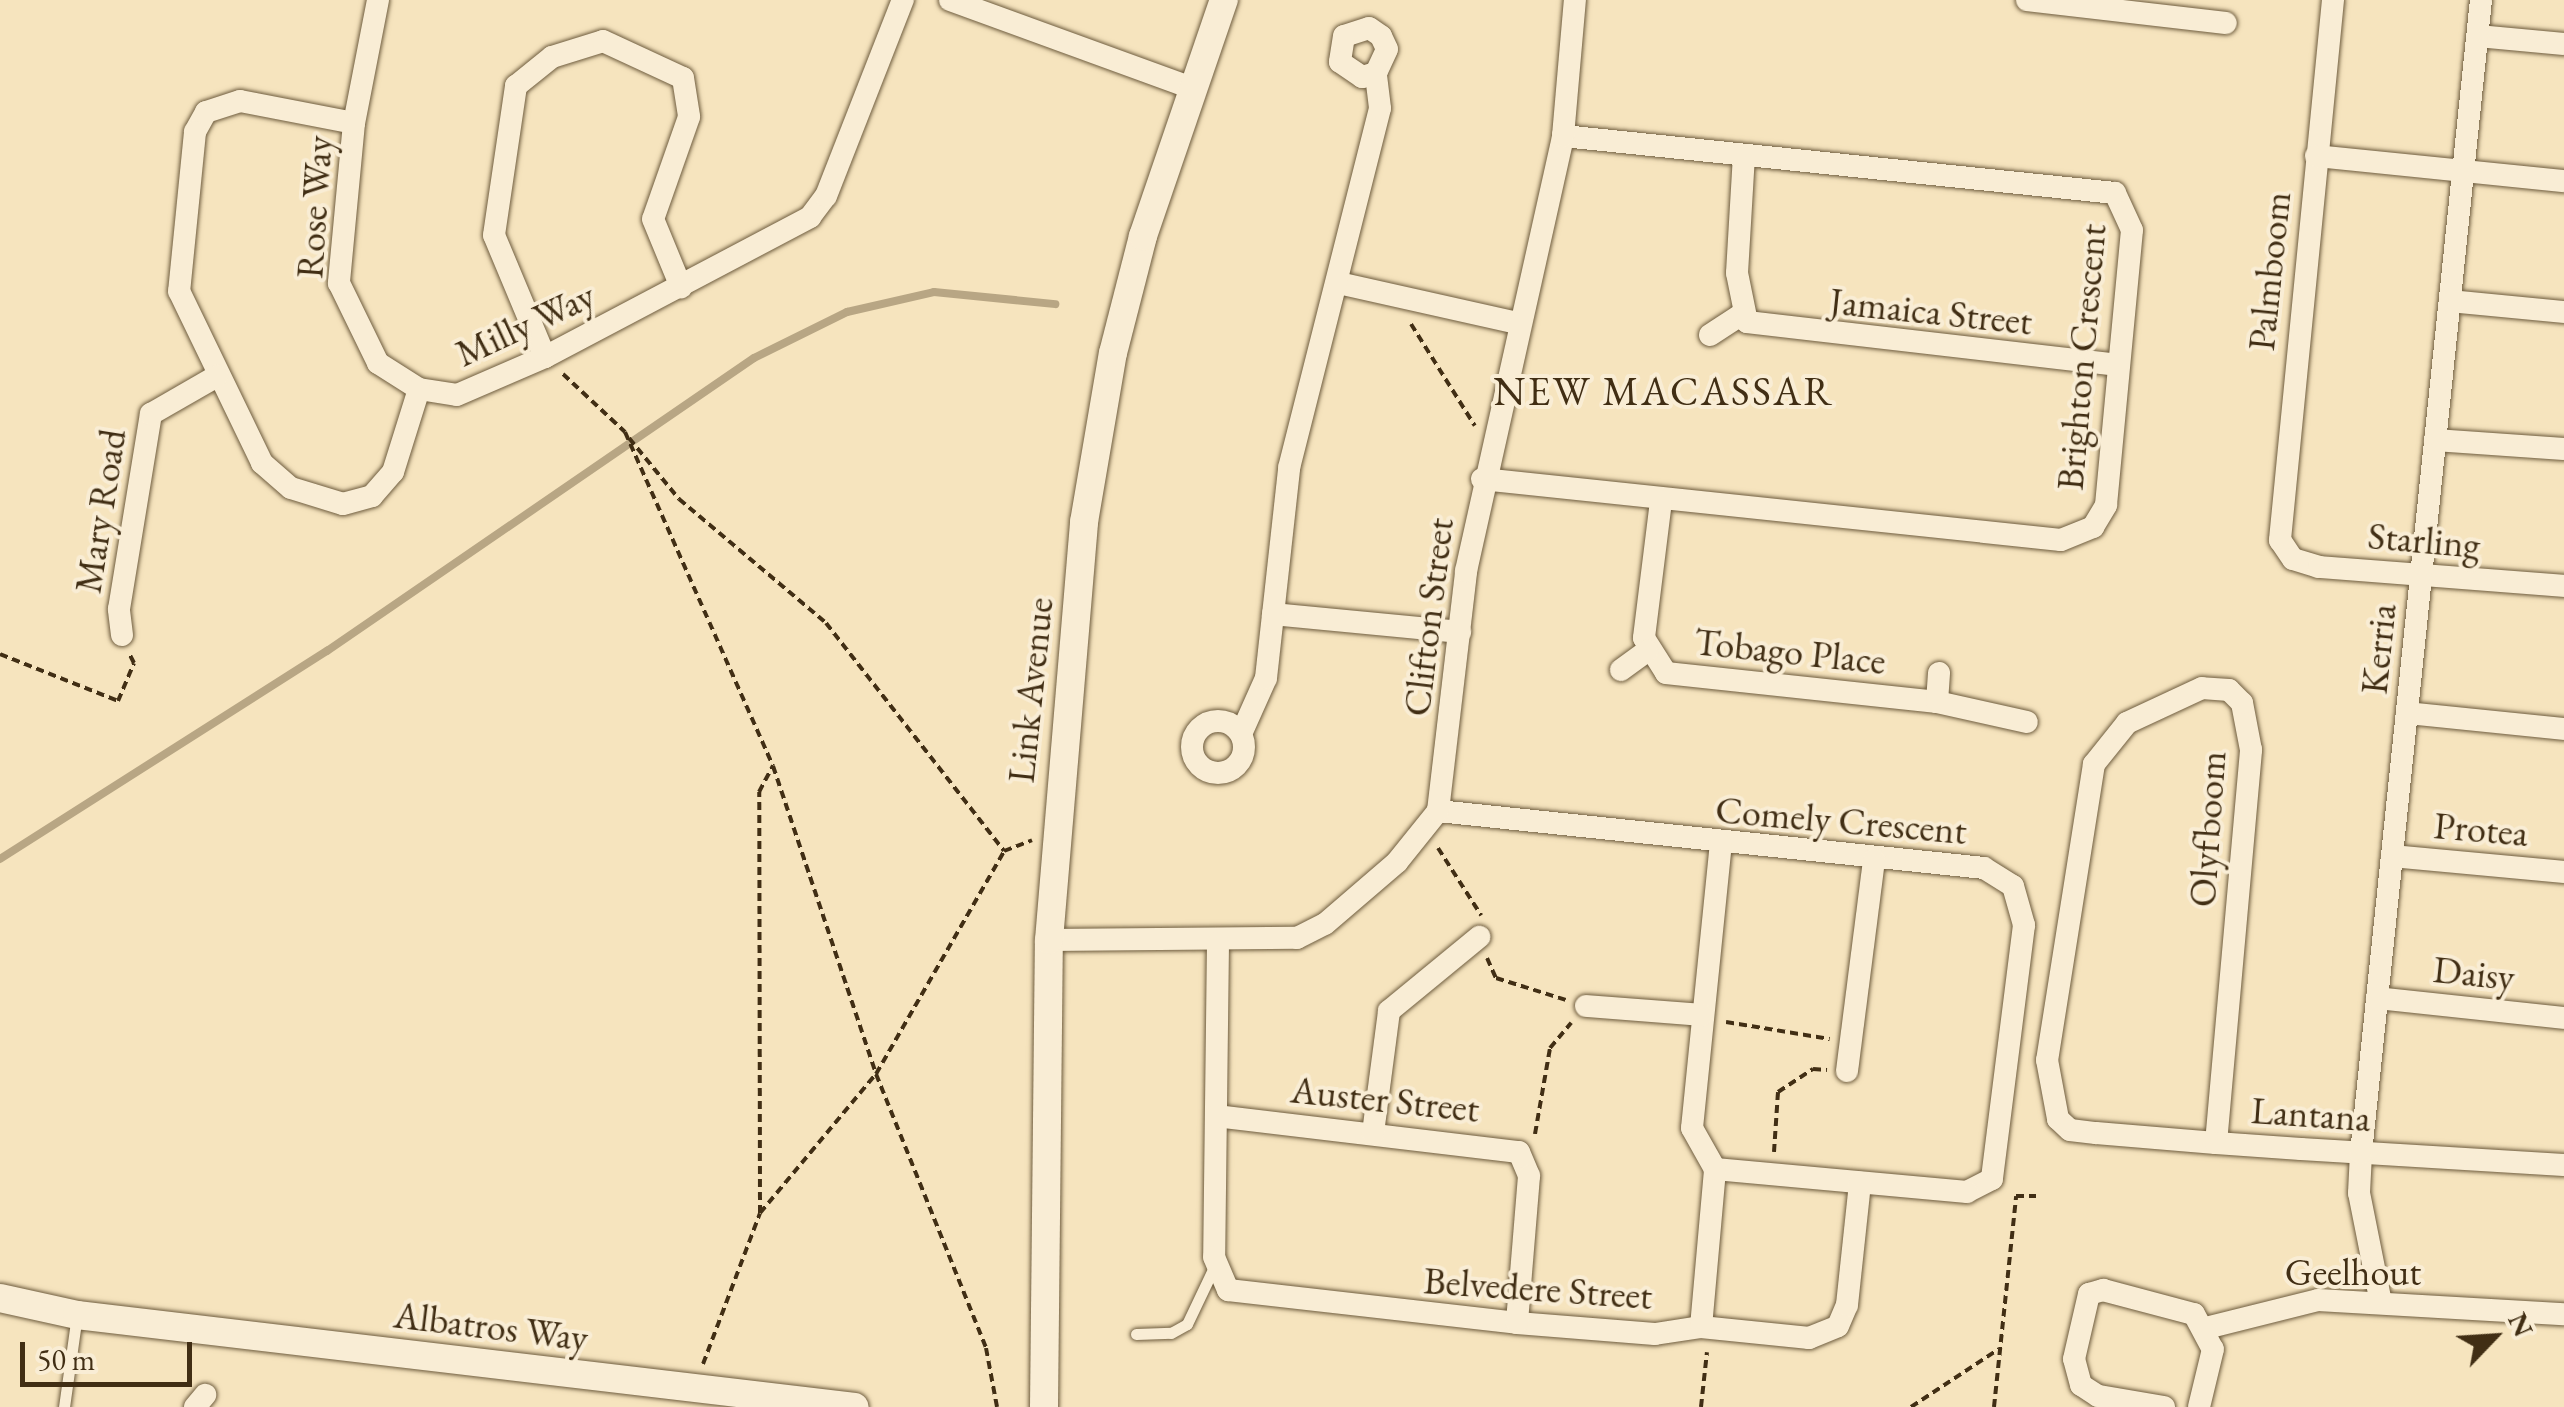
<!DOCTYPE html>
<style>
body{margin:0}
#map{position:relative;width:2564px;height:1407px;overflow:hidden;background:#f6e4be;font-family:"EB Garamond",serif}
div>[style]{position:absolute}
.stream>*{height:8px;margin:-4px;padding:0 4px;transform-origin:4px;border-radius:4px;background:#b8a684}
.path>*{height:4px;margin-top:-2px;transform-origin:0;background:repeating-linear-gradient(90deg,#412e14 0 8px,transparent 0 13px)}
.roads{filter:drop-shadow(0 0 2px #6e5c3e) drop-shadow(0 0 2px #6e5c3e)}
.service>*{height:11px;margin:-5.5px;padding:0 5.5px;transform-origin:5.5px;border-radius:5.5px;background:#f9edd5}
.minor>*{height:22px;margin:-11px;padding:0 11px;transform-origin:11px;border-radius:11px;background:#f9edd5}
.minor>.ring{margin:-11px;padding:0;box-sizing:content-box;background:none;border:22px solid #f9edd5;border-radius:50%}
.tertiary>*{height:28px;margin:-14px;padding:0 14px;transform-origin:14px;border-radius:14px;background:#f9edd5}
span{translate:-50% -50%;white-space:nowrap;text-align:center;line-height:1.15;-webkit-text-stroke:8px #f9edd5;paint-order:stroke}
.street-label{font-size:38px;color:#412e14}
.neighbourhood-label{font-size:40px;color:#412e14;letter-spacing:2.5px}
.north{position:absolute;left:2444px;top:1287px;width:100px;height:100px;-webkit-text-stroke:8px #f9edd5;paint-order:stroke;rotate:65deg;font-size:28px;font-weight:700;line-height:40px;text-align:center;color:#412e14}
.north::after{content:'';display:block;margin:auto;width:35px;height:45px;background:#412e14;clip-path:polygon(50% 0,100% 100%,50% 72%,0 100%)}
.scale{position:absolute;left:20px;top:1342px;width:172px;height:45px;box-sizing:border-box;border:5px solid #412e14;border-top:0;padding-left:12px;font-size:30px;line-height:35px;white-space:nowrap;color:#412e14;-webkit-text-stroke:8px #f9edd5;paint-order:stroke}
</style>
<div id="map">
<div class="stream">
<div style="left:0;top:859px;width:388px;rotate:-32.5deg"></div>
<div style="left:327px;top:651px;width:518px;rotate:-34.46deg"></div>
<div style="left:754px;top:358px;width:104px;rotate:-26.3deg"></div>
<div style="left:847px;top:312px;width:89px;rotate:-12.9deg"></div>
<div style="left:934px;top:292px;width:122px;rotate:5.7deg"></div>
</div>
<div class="path">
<div style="left:1411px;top:324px;width:120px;rotate:57.9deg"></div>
<div style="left:563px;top:374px;width:85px;rotate:43.1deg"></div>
<div style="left:625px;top:432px;width:365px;rotate:66.1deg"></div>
<div style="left:773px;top:766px;width:325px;rotate:71.5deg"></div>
<div style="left:876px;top:1074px;width:295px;rotate:68.1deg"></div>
<div style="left:986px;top:1348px;width:60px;rotate:79.4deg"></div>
<div style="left:629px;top:438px;width:79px;rotate:50.7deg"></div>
<div style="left:679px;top:499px;width:192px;rotate:40.1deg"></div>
<div style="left:826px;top:623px;width:289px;rotate:52deg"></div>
<div style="left:0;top:654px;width:127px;rotate:21.7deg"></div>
<div style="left:118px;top:701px;width:41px;rotate:-67.2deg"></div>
<div style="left:134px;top:663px;width:11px;rotate:-117deg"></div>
<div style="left:1438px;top:848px;width:80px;rotate:57.3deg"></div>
<div style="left:1487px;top:958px;width:22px;rotate:66deg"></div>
<div style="left:1496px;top:978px;width:73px;rotate:17.4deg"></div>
<div style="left:1726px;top:1022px;width:105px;rotate:9.3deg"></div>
<div style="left:1535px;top:1134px;width:87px;rotate:-80.1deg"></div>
<div style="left:1550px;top:1048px;width:33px;rotate:-50deg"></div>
<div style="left:1774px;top:1152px;width:60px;rotate:-86.2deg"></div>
<div style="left:1778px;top:1092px;width:42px;rotate:-33.3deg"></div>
<div style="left:1813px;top:1069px;width:14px;rotate:4deg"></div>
<div style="left:760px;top:1213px;width:421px;rotate:-90.1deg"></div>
<div style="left:759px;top:792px;width:30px;rotate:-62deg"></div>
<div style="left:703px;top:1364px;width:161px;rotate:-69.3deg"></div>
<div style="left:760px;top:1213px;width:181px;rotate:-50.2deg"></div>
<div style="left:876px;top:1074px;width:257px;rotate:-60.1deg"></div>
<div style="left:1004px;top:851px;width:30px;rotate:-21deg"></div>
<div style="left:1701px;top:1407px;width:55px;rotate:-83.8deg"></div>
<div style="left:1911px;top:1407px;width:105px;rotate:-33.4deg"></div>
<div style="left:1994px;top:1407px;width:212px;rotate:-84deg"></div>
<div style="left:2016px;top:1196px;width:20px"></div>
</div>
<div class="roads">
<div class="service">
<div style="left:1136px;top:1334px;width:35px;rotate:-2deg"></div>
<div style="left:1171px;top:1333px;width:18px;rotate:-29deg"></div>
<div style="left:1187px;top:1324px;width:65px;rotate:-64.6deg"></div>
<div style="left:64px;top:1407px;width:93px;rotate:-82deg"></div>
</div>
<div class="minor">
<div style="left:378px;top:0;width:125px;rotate:101deg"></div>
<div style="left:354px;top:123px;width:161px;rotate:95.4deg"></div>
<div style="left:339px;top:283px;width:89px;rotate:64deg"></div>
<div style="left:378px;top:363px;width:49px;rotate:32.4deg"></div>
<div style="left:419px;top:389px;width:38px;rotate:9deg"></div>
<div style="left:457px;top:395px;width:96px;rotate:-23.4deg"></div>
<div style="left:545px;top:357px;width:300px;rotate:-27.8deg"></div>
<div style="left:810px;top:217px;width:26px;rotate:-53deg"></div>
<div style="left:826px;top:196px;width:211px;rotate:-68.6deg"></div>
<div style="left:950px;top:0;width:254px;rotate:20deg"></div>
<div style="left:2027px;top:0;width:200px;rotate:6.6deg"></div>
<div style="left:2333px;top:0;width:543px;rotate:95.61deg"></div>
<div style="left:2280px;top:540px;width:23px;rotate:56deg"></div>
<div style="left:2293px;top:559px;width:27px;rotate:17deg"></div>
<div style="left:2319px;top:567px;width:246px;rotate:4.4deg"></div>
<div style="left:2478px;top:36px;width:86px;rotate:5.3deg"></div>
<div style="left:354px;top:123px;width:116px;rotate:-169.1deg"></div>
<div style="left:240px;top:101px;width:36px;rotate:162deg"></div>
<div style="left:206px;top:112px;width:23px;rotate:119deg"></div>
<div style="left:195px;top:132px;width:160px;rotate:95.7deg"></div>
<div style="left:179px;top:291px;width:191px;rotate:64.2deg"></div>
<div style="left:262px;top:463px;width:38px;rotate:41deg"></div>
<div style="left:291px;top:488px;width:54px;rotate:17.1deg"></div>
<div style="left:343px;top:504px;width:30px;rotate:-15deg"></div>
<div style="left:372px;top:496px;width:32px;rotate:-49deg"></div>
<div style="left:393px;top:472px;width:87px;rotate:-72.6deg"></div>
<div style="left:1744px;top:155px;width:118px;rotate:93.4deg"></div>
<div style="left:1737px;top:273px;width:50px;rotate:78.5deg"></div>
<div style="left:1747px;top:322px;width:374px;rotate:6.6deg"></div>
<div style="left:2316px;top:156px;width:249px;rotate:5.8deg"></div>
<div style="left:1338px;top:283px;width:183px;rotate:12.6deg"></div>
<div style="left:2450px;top:301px;width:115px;rotate:5.5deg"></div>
<div style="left:1710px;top:335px;width:37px;rotate:-33deg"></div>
<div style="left:545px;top:357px;width:132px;rotate:-112.7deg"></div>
<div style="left:494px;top:235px;width:151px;rotate:-81.6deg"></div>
<div style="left:516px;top:86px;width:46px;rotate:-38.9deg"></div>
<div style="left:552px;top:57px;width:53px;rotate:-17.4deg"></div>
<div style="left:603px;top:41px;width:88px;rotate:24.8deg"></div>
<div style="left:683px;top:78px;width:39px;rotate:81deg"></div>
<div style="left:689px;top:117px;width:108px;rotate:109.4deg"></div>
<div style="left:653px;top:219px;width:74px;rotate:67.6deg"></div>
<div style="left:2435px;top:440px;width:129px;rotate:4deg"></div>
<div style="left:1482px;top:479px;width:582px;rotate:6.01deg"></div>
<div style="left:2061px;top:540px;width:35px;rotate:-22deg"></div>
<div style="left:2093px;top:527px;width:26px;rotate:-59deg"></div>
<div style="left:2106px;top:505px;width:276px;rotate:-84.6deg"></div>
<div style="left:2132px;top:230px;width:41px;rotate:-114.7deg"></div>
<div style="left:2115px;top:193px;width:555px;rotate:-174.1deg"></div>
<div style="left:1661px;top:501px;width:138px;rotate:97.1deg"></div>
<div style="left:1644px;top:638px;width:41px;rotate:57.8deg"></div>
<div style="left:1666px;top:673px;width:273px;rotate:6.1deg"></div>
<div style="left:1937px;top:702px;width:92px;rotate:12.5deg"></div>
<div style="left:1273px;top:614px;width:188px;rotate:5.5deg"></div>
<div style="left:122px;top:635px;width:26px;rotate:-97deg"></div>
<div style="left:119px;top:609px;width:198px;rotate:-80.7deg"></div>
<div style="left:151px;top:414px;width:76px;rotate:-29.9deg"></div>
<div style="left:1621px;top:670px;width:32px;rotate:-36deg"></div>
<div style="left:1937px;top:702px;width:29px;rotate:-86deg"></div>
<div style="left:2407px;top:713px;width:158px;rotate:5.8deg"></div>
<div class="ring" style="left:1192px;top:721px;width:30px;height:30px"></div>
<div style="left:1241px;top:734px;width:61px;rotate:-65.9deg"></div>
<div style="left:1266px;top:678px;width:211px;rotate:-83.7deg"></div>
<div style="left:1289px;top:468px;width:371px;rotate:-75.8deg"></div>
<div style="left:1380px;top:108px;width:35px;rotate:-97deg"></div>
<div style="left:1376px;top:73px;width:26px;rotate:-65deg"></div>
<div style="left:1387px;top:49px;width:14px;rotate:-115deg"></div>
<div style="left:1381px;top:36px;width:14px;rotate:-146deg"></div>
<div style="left:1369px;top:28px;width:26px;rotate:162deg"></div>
<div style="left:1344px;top:36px;width:26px;rotate:99deg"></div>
<div style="left:1340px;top:62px;width:27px;rotate:34deg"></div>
<div style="left:1362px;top:77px;width:15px;rotate:-16deg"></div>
<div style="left:1438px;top:811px;width:549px;rotate:5.96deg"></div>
<div style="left:1984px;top:868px;width:34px;rotate:32deg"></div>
<div style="left:2013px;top:886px;width:41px;rotate:74.2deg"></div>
<div style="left:2024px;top:925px;width:256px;rotate:97.2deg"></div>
<div style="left:1992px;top:1179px;width:28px;rotate:153deg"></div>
<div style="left:1967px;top:1192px;width:253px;rotate:-174.8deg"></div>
<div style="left:2392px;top:856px;width:173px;rotate:5.3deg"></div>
<div style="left:1049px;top:940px;width:248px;rotate:-0.5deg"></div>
<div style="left:1297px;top:938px;width:31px;rotate:-27deg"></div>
<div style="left:1325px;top:924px;width:95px;rotate:-40.7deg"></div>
<div style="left:1397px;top:862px;width:65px;rotate:-51.2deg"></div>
<div style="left:1438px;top:811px;width:242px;rotate:-83.3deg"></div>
<div style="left:1466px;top:571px;width:446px;rotate:-77.4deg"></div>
<div style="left:1563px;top:136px;width:137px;rotate:-85deg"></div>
<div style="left:1218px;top:943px;width:314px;rotate:90.7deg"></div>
<div style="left:1214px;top:1257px;width:36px;rotate:67deg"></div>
<div style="left:1228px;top:1290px;width:291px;rotate:6.5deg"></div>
<div style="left:1517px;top:1323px;width:138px;rotate:4.6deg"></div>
<div style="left:1655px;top:1334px;width:47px;rotate:-8.7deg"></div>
<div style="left:1701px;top:1327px;width:159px;rotate:-84.9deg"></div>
<div style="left:1715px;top:1169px;width:47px;rotate:-119.3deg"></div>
<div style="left:1692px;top:1128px;width:285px;rotate:-84.2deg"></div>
<div style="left:2377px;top:998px;width:188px;rotate:6.1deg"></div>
<div style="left:1586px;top:1006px;width:116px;rotate:4.4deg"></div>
<div style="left:1847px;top:1071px;width:213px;rotate:-82.7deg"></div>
<div style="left:1216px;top:1116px;width:305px;rotate:6.8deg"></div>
<div style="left:1519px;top:1152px;width:26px;rotate:67deg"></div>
<div style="left:1529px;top:1176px;width:147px;rotate:94.7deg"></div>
<div style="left:1373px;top:1133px;width:123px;rotate:-82.5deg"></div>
<div style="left:1389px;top:1011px;width:117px;rotate:-39.4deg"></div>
<div style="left:2216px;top:1143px;width:395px;rotate:-84.9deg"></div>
<div style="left:2251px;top:750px;width:48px;rotate:-100.8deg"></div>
<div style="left:2242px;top:703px;width:18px;rotate:-135deg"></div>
<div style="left:2229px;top:690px;width:27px;rotate:-176deg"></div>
<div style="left:2202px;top:688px;width:83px;rotate:155deg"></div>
<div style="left:2127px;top:723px;width:53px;rotate:128.8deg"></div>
<div style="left:2094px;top:764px;width:300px;rotate:99deg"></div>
<div style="left:2047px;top:1060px;width:60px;rotate:79.4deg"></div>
<div style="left:2058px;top:1119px;width:16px;rotate:43deg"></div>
<div style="left:2070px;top:1130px;width:26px;rotate:7deg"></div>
<div style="left:2096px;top:1133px;width:120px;rotate:4.8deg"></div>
<div style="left:2216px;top:1143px;width:85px;rotate:4deg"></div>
<div style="left:2301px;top:1149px;width:263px;rotate:3.5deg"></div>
<div style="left:2381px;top:1303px;width:112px;rotate:-101.3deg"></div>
<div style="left:2359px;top:1193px;width:40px;rotate:-87.1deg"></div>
<div style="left:2361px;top:1153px;width:1159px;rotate:-84.06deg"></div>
<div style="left:1701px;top:1327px;width:109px;rotate:5.8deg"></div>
<div style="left:1809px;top:1338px;width:31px;rotate:-22deg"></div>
<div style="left:1838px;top:1326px;width:23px;rotate:-67deg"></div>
<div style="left:1847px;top:1305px;width:123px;rotate:-83.9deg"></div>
<div style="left:2206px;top:1328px;width:115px;rotate:-14deg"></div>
<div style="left:2318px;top:1300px;width:246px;rotate:3.3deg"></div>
<div style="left:195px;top:1407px;width:16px;rotate:-50deg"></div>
<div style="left:2164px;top:1407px;width:67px;rotate:-170.5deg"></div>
<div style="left:2098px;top:1396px;width:20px;rotate:-147deg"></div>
<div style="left:2081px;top:1385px;width:27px;rotate:-105deg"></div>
<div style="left:2074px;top:1359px;width:67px;rotate:-77deg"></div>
<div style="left:2089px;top:1294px;width:15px;rotate:-16deg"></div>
<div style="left:2103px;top:1290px;width:94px;rotate:14.8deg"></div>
<div style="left:2194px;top:1314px;width:40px;rotate:62deg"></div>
<div style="left:2213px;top:1349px;width:60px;rotate:103.6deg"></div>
</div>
<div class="tertiary">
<div style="left:0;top:1298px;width:79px;rotate:12.4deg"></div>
<div style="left:77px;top:1315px;width:783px;rotate:6.74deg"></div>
<div style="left:1044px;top:1407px;width:467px;rotate:-89.4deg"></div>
<div style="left:1049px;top:940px;width:419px;rotate:-85.2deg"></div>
<div style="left:1084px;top:522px;width:171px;rotate:-80.3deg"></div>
<div style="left:1113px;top:353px;width:121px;rotate:-75.6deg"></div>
<div style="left:1143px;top:236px;width:250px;rotate:-71.1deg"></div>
</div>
</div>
<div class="street-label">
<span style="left:314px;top:207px;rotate:-86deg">Rose Way</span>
<span style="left:2269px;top:271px;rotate:-84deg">Palmboom</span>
<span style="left:1931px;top:311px;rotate:6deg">Jamaica Street</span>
<span style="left:525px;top:324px;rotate:-25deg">Milly Way</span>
<span style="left:2081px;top:357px;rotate:-85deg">Brighton Crescent</span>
<span style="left:100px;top:511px;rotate:-81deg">Mary Road</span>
<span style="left:2424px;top:540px;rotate:5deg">Starling</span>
<span style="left:1428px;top:617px;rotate:-83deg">Clifton Street</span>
<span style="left:2378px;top:649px;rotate:-84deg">Kerria</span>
<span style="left:1790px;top:651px;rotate:6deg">Tobago Place</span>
<span style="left:1030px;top:690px;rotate:-84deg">Link Avenue</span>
<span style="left:1841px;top:820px;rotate:5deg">Comely Crescent</span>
<span style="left:2207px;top:829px;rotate:-86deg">Olyfboom</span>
<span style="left:2481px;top:829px;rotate:5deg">Protea</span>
<span style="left:2474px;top:973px;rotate:6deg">Daisy</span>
<span style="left:1385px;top:1099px;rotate:6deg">Auster Street</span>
<span style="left:2311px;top:1114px;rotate:4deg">Lantana</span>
<span style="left:2353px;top:1272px">Geelhout</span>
<span style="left:1538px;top:1288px;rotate:4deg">Belvedere Street</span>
<span style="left:491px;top:1326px;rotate:7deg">Albatros Way</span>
</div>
<div class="neighbourhood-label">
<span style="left:1664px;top:391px">NEW MACASSAR</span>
</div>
<div class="north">N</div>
<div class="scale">50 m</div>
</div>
